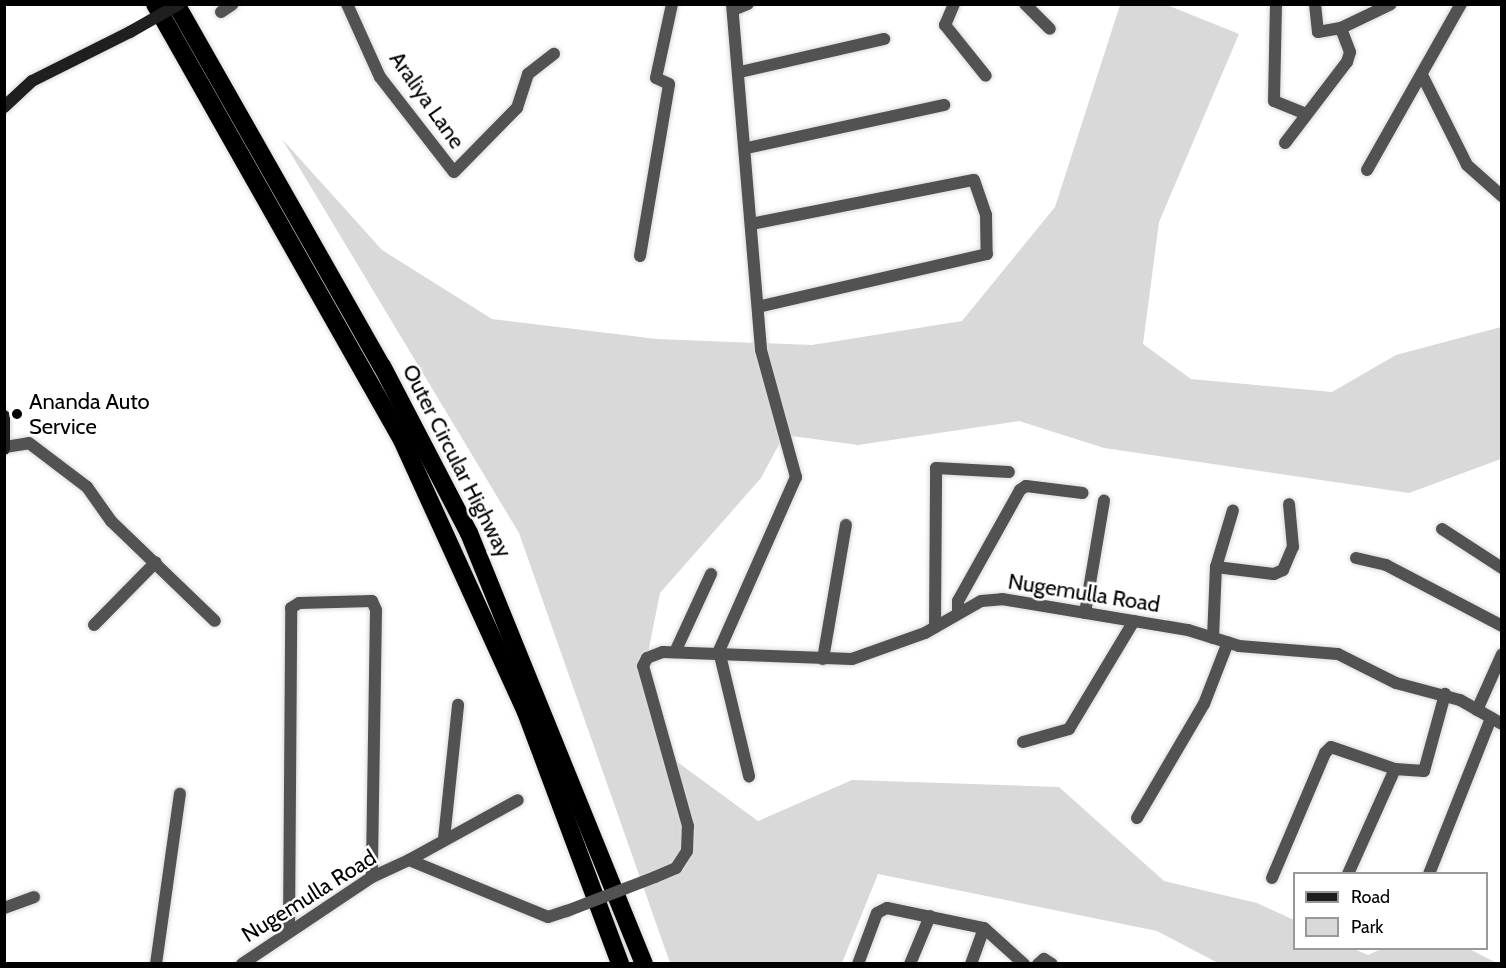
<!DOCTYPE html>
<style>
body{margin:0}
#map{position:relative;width:1506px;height:968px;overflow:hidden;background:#fff;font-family:Cabin,sans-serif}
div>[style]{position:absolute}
.green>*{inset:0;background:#d9d9d9}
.roads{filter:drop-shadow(0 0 2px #dbdbdb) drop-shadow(0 0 2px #dbdbdb)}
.street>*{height:12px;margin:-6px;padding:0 6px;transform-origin:6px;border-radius:6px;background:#525252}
.secondary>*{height:12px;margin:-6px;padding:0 6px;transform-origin:6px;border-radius:6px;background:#1f1f1f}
.highway>*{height:18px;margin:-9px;padding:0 9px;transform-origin:9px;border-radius:9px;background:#000}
.street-bridge>*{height:12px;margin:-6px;padding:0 6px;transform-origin:6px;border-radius:6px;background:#525252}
.secondary-bridge>*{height:12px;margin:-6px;padding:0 6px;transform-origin:6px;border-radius:6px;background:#1f1f1f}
.dots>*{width:16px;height:16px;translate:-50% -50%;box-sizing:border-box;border:3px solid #fff;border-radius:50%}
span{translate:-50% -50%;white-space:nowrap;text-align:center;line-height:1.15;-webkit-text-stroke:5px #fff;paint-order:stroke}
.street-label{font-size:22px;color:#000}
.poi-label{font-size:22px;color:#000}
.left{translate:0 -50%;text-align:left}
.frame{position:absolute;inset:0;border:6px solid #000;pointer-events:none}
.legend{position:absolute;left:1293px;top:872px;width:195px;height:78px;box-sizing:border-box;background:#fff;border:2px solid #999;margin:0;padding:8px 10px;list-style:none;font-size:18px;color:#000}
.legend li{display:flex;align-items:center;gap:12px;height:30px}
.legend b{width:30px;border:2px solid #999}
</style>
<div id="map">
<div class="green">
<div style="clip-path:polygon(1120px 5px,1167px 5px,1239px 34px,1159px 222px,1143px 344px,1191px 379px,1332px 392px,1396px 355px,1501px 327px,1501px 459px,1409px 493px,1104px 448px,1019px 421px,858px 445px,784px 435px,761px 478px,660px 593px,647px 658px,665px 753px,758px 821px,852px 780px,1059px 787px,1164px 881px,1257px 903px,1294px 920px,1294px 948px,1354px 949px,1368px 955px,1381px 949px,1469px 949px,1497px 963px,1218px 963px,1157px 931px,878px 874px,842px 963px,670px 963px,519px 533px,282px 139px,382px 250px,492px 319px,657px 339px,812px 345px,962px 321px,1055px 207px)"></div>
</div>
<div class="roads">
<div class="street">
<div style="left:347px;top:4px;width:80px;rotate:65.7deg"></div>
<div style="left:380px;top:77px;width:120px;rotate:52.1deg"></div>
<div style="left:454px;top:172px;width:90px;rotate:-45.5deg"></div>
<div style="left:517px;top:108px;width:36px;rotate:-72deg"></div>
<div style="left:528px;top:74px;width:33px;rotate:-38deg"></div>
<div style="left:732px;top:4px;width:347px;rotate:85.2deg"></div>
<div style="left:761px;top:350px;width:132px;rotate:74.6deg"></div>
<div style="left:796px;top:477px;width:190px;rotate:113.9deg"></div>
<div style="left:719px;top:651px;width:129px;rotate:76.5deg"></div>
<div style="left:954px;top:4px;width:23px;rotate:113deg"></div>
<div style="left:945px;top:25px;width:65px;rotate:51.2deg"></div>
<div style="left:1025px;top:4px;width:35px;rotate:45deg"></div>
<div style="left:1276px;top:4px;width:97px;rotate:91.2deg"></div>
<div style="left:1274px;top:101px;width:35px;rotate:22deg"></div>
<div style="left:1315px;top:4px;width:28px;rotate:84deg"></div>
<div style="left:1318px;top:32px;width:23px;rotate:-10deg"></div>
<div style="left:1341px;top:28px;width:55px;rotate:-25.6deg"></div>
<div style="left:733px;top:10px;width:16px;rotate:-22deg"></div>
<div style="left:221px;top:12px;width:14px;rotate:-34deg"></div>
<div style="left:740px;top:72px;width:148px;rotate:-12.9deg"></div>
<div style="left:1423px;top:77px;width:98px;rotate:63.4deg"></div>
<div style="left:1467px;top:165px;width:47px;rotate:41.5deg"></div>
<div style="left:1285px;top:143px;width:102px;rotate:-52.6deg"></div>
<div style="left:1347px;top:62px;width:10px;rotate:-73deg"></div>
<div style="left:1350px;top:52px;width:26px;rotate:-111deg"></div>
<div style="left:747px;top:148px;width:202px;rotate:-12.3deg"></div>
<div style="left:1367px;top:170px;width:191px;rotate:-60.5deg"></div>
<div style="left:751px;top:224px;width:227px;rotate:-11.2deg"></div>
<div style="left:974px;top:180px;width:37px;rotate:71deg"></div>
<div style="left:986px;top:215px;width:39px;rotate:89deg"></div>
<div style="left:987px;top:254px;width:235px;rotate:167deg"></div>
<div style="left:640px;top:256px;width:174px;rotate:-80.4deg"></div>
<div style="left:669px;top:84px;width:14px;rotate:-155deg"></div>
<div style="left:656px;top:78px;width:76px;rotate:-77.8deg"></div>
<div style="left:5px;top:447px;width:24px;rotate:-9deg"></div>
<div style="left:29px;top:443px;width:73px;rotate:37.2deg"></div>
<div style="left:87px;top:487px;width:42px;rotate:54.8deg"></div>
<div style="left:111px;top:521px;width:144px;rotate:43.9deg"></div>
<div style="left:1442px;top:529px;width:72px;rotate:33deg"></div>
<div style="left:1356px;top:558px;width:31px;rotate:13deg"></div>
<div style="left:1386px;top:565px;width:131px;rotate:27.7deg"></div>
<div style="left:1216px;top:567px;width:58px;rotate:6.9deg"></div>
<div style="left:1274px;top:574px;width:10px;rotate:-24deg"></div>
<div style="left:1283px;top:570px;width:25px;rotate:-67deg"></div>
<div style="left:1293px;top:547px;width:43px;rotate:-95.3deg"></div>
<div style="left:958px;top:613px;width:12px;rotate:-90deg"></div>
<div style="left:958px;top:601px;width:127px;rotate:-60.8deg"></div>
<div style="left:1020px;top:490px;width:7px;rotate:-34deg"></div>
<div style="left:1026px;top:486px;width:57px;rotate:7deg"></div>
<div style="left:1085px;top:613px;width:114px;rotate:-80.4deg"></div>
<div style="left:94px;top:625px;width:88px;rotate:-45.5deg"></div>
<div style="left:935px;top:627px;width:159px;rotate:-89.6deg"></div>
<div style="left:936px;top:468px;width:73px;rotate:3.1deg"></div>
<div style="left:1213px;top:638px;width:71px;rotate:-87.6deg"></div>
<div style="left:1216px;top:567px;width:59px;rotate:-73.4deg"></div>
<div style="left:675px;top:652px;width:86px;rotate:-65.2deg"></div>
<div style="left:823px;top:659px;width:136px;rotate:-80.3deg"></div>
<div style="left:1477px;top:710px;width:61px;rotate:-65.9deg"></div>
<div style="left:1023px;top:742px;width:48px;rotate:-15.8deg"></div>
<div style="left:1069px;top:729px;width:126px;rotate:-59deg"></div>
<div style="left:1137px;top:818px;width:132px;rotate:-59.6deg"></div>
<div style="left:1204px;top:704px;width:66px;rotate:-68.8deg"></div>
<div style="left:444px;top:839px;width:135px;rotate:-84deg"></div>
<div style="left:409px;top:860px;width:124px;rotate:-28.8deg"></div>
<div style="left:1348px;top:874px;width:115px;rotate:-65.9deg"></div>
<div style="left:1429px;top:874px;width:168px;rotate:-68.3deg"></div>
<div style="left:655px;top:877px;width:23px;rotate:-23deg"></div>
<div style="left:676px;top:868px;width:20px;rotate:-57deg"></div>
<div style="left:687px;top:851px;width:25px;rotate:-88deg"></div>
<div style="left:688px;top:826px;width:166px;rotate:-105.7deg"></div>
<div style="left:643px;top:666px;width:9px;rotate:-63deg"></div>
<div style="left:647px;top:658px;width:17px;rotate:-21deg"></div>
<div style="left:663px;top:652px;width:189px;rotate:2.1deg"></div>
<div style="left:852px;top:659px;width:77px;rotate:-19.6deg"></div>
<div style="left:925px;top:633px;width:64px;rotate:-29.7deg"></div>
<div style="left:981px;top:601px;width:21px;rotate:-5deg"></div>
<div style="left:1002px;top:599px;width:189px;rotate:9.5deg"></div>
<div style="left:1188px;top:630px;width:53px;rotate:17.4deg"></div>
<div style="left:1239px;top:646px;width:99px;rotate:4.6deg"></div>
<div style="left:1338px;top:654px;width:65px;rotate:26.6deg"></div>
<div style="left:1396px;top:683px;width:66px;rotate:14.9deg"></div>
<div style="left:1460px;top:700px;width:48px;rotate:29.7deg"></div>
<div style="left:1272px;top:878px;width:136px;rotate:-67deg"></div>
<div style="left:1325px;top:753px;width:8px;rotate:-45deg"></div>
<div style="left:1331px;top:747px;width:68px;rotate:19deg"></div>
<div style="left:1395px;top:769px;width:29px;rotate:4deg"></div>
<div style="left:1424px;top:771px;width:80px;rotate:-74.7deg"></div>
<div style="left:4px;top:908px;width:32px;rotate:-20deg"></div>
<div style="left:289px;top:931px;width:323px;rotate:-89.6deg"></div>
<div style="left:291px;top:608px;width:9px;rotate:-32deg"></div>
<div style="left:299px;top:603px;width:73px;rotate:-1.6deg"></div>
<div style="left:372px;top:601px;width:10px;rotate:66deg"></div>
<div style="left:376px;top:610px;width:267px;rotate:90.9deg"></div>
<div style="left:156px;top:964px;width:172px;rotate:-82deg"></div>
<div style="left:242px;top:964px;width:156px;rotate:-33.8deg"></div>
<div style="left:372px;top:877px;width:41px;rotate:-24.7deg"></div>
<div style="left:409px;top:860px;width:150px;rotate:22.3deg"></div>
<div style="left:548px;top:917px;width:20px;rotate:-18deg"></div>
<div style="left:858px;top:964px;width:54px;rotate:-69.6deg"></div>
<div style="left:877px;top:913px;width:11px;rotate:-27deg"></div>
<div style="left:887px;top:908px;width:99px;rotate:11.7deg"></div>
<div style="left:984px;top:928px;width:54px;rotate:42deg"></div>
<div style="left:910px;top:964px;width:52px;rotate:-67.4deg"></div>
<div style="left:971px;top:964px;width:38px;rotate:-70deg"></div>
<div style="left:1038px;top:964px;width:8px;rotate:-40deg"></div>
<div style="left:1044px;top:959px;width:9px;rotate:32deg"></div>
</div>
<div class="secondary">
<div style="left:4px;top:107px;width:38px;rotate:-43deg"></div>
<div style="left:32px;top:81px;width:110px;rotate:-26.6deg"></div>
<div style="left:4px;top:416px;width:33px;rotate:90deg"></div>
</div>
<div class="highway">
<div style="left:155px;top:4px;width:501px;rotate:60.47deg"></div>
<div style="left:402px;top:440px;width:299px;rotate:65.5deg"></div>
<div style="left:526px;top:712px;width:269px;rotate:69.5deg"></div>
<div style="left:176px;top:4px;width:417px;rotate:60.4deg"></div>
<div style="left:382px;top:366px;width:188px;rotate:62.5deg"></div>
<div style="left:469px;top:533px;width:465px;rotate:67.9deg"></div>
</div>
</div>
<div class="street-bridge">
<div style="left:567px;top:911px;width:94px;rotate:-21.1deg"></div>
</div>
<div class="secondary-bridge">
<div style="left:130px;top:32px;width:56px;rotate:-29.7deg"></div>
</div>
<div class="dots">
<div style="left:17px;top:414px;background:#000"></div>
</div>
<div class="street-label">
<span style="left:427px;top:100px;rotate:55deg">Araliya Lane</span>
<span style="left:457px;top:461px;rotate:63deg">Outer Circular Highway</span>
<span style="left:1084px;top:593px;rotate:9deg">Nugemulla Road</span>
<span style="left:309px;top:896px;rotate:-32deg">Nugemulla Road</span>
</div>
<div class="poi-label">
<span class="left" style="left:29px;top:414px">Ananda Auto<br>Service</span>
</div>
<div class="frame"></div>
<ul class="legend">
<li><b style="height:8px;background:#1f1f1f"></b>Road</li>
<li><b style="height:16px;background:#d9d9d9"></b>Park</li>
</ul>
</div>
